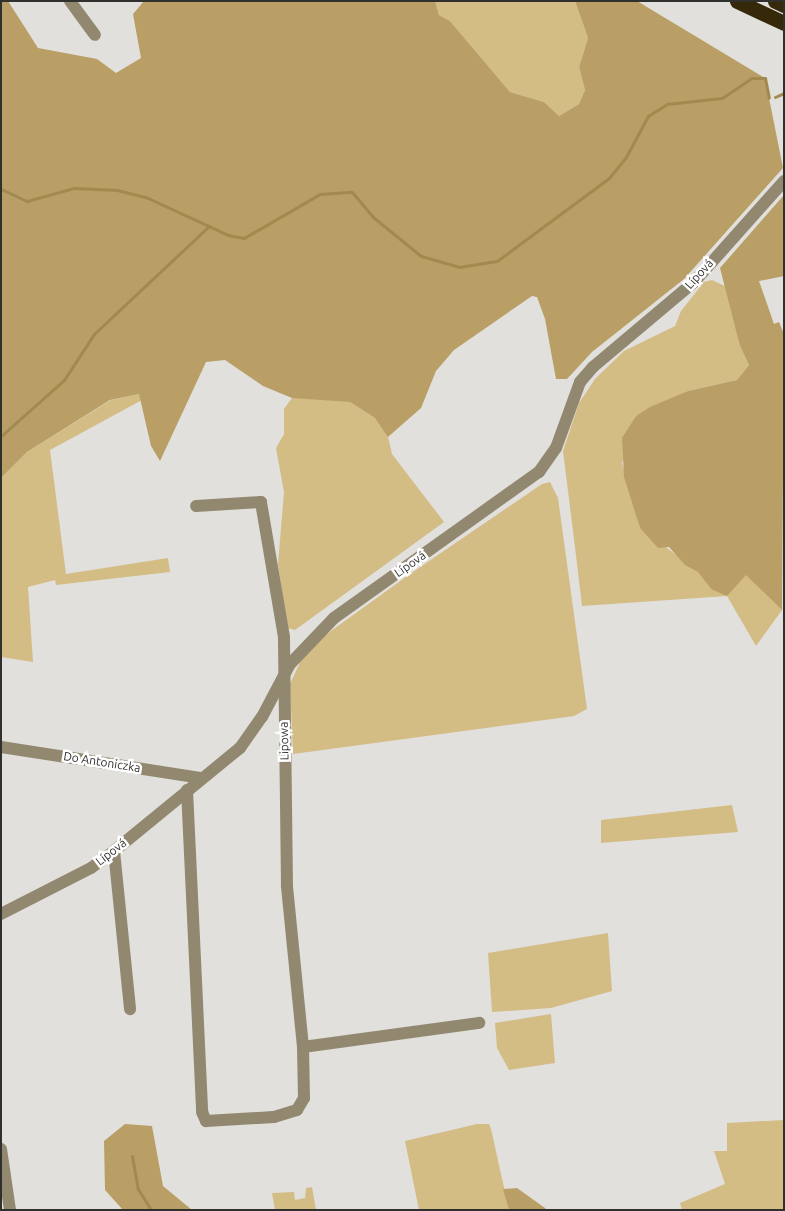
<!DOCTYPE html>
<meta charset="utf-8">
<style>
body{margin:0}
#map{position:relative;width:785px;height:1211px;overflow:hidden;background:#e1e0dd;font-family:Ubuntu,sans-serif}
div>[style]{position:absolute}
.green>*{inset:0;background:#d4bc85}
.forest>*{inset:0;background:#b99f65}
.stream>*{height:3px;margin:-1.5px;padding:0 1.5px;transform-origin:1.5px;border-radius:1.5px;background:#a2894f}
.minor>*{height:12px;margin:-6px;padding:0 6px;transform-origin:6px;border-radius:6px;background:#92886f}
.highway>*{height:15px;margin:-7.5px;padding:0 7.5px;transform-origin:7.5px;border-radius:7.5px;background:#352909}
span{translate:-50% -50%;white-space:nowrap;text-align:center;line-height:1.15;-webkit-text-stroke:5px #fff;paint-order:stroke}
.street-label{font-size:12px;color:#30302f}
.frame{position:absolute;inset:0;border:2px solid #30302f;pointer-events:none}
</style>
<div id="map">
<div class="green">
<div style="clip-path:polygon(435px 1px,575px 1px,588px 38px,579px 67px,585px 90px,579px 104px,559px 116px,544px 102px,510px 92px,450px 21px,439px 15px)"></div>
<div style="clip-path:polygon(712px 280px,727px 287px,740px 346px,749px 365px,737px 380px,688px 391px,636px 416px,622px 463px,640px 528px,698px 571px,711px 589px,746px 574px,782px 610px,756px 646px,727px 596px,582px 606px,574px 539px,563px 451px,579px 403px,595px 379px,624px 351px,675px 326px,681px 311px,704px 282px)"></div>
<div style="clip-path:polygon(139px 394px,142px 400px,50px 450px,66px 574px,168px 558px,170px 572px,56px 585px,55px 580px,28px 587px,33px 662px,1px 657px,1px 478px,27px 452px,111px 400px)"></div>
<div style="clip-path:polygon(300px 396px,350px 402px,375px 418px,387px 432px,392px 454px,444px 522px,295px 630px,287px 628px,278px 564px,284px 492px,276px 448px,284px 434px,284px 409px,292px 398px)"></div>
<div style="clip-path:polygon(550px 482px,558px 498px,587px 709px,574px 716px,293px 754px,290px 684px,302px 658px,324px 636px,410px 574px,542px 484px)"></div>
<div style="clip-path:polygon(732px 805px,738px 832px,601px 843px,601px 820px)"></div>
<div style="clip-path:polygon(608px 933px,612px 991px,551px 1008px,492px 1012px,488px 953px)"></div>
<div style="clip-path:polygon(551px 1014px,555px 1063px,509px 1070px,497px 1048px,495px 1023px)"></div>
<div style="clip-path:polygon(784px 1120px,784px 1210px,682px 1210px,680px 1203px,725px 1184px,714px 1151px,727px 1151px,727px 1123px)"></div>
<div style="clip-path:polygon(477px 1124px,489px 1124px,491px 1129px,509px 1210px,419px 1210px,405px 1141px)"></div>
<div style="clip-path:polygon(312px 1187px,316px 1210px,275px 1210px,272px 1193px,294px 1192px,295px 1200px,305px 1198px,306px 1188px)"></div>
</div>
<div class="forest">
<div style="clip-path:polygon(1px 1px,8px 1px,38px 48px,97px 59px,116px 73px,141px 58px,133px 14px,144px 1px,435px 1px,439px 15px,450px 21px,510px 92px,544px 102px,559px 116px,579px 104px,585px 90px,579px 67px,588px 38px,575px 1px,637px 1px,765px 78px,783px 168px,684px 279px,592px 352px,567px 379px,556px 379px,545px 319px,537px 297px,532px 296px,454px 350px,436px 371px,421px 408px,388px 437px,375px 418px,350px 402px,292px 398px,263px 386px,225px 360px,206px 362px,160px 461px,151px 446px,139px 394px,110px 400px,27px 452px,1px 478px)"></div>
<div style="clip-path:polygon(784px 195px,784px 276px,759px 281px,774px 324px,779px 322px,784px 334px,782px 610px,746px 575px,727px 596px,711px 589px,698px 572px,685px 565px,669px 547px,658px 548px,640px 528px,624px 477px,622px 438px,636px 416px,650px 407px,688px 391px,737px 380px,749px 365px,740px 346px,720px 268px)"></div>
<div style="clip-path:polygon(125px 1124px,152px 1126px,163px 1186px,192px 1210px,123px 1210px,105px 1190px,104px 1141px)"></div>
<div style="clip-path:polygon(517px 1188px,545px 1208px,546px 1210px,509px 1210px,503px 1189px)"></div>
</div>
<div class="stream">
<div style="left:775px;top:97px;width:10px;rotate:-24deg"></div>
<div style="left:1px;top:189px;width:29px;rotate:25deg"></div>
<div style="left:27px;top:201px;width:49px;rotate:-15.5deg"></div>
<div style="left:74px;top:188px;width:43px;rotate:2.7deg"></div>
<div style="left:117px;top:190px;width:32px;rotate:14deg"></div>
<div style="left:148px;top:198px;width:88px;rotate:24.8deg"></div>
<div style="left:228px;top:235px;width:16px;rotate:11deg"></div>
<div style="left:244px;top:238px;width:88px;rotate:-30.1deg"></div>
<div style="left:320px;top:194px;width:32px;rotate:-4deg"></div>
<div style="left:352px;top:192px;width:33px;rotate:50deg"></div>
<div style="left:373px;top:217px;width:62px;rotate:39.1deg"></div>
<div style="left:421px;top:256px;width:40px;rotate:16deg"></div>
<div style="left:459px;top:267px;width:38px;rotate:-9deg"></div>
<div style="left:497px;top:261px;width:139px;rotate:-36.5deg"></div>
<div style="left:609px;top:178px;width:27px;rotate:-51deg"></div>
<div style="left:626px;top:157px;width:47px;rotate:-61.8deg"></div>
<div style="left:648px;top:116px;width:22px;rotate:-32deg"></div>
<div style="left:667px;top:104px;width:55px;rotate:-6.2deg"></div>
<div style="left:722px;top:98px;width:36px;rotate:-34deg"></div>
<div style="left:752px;top:78px;width:13px"></div>
<div style="left:765px;top:78px;width:20px;rotate:79deg"></div>
<div style="left:1px;top:436px;width:84px;rotate:-41.6deg"></div>
<div style="left:64px;top:380px;width:55px;rotate:-56.9deg"></div>
<div style="left:94px;top:334px;width:158px;rotate:-43.2deg"></div>
<div style="left:132px;top:1156px;width:34px;rotate:80deg"></div>
<div style="left:138px;top:1189px;width:25px;rotate:58deg"></div>
</div>
<div class="minor">
<div style="left:70px;top:1px;width:42px;rotate:53.7deg"></div>
<div style="left:1px;top:747px;width:203px;rotate:8.8deg"></div>
<div style="left:187px;top:790px;width:322px;rotate:87.3deg"></div>
<div style="left:202px;top:1112px;width:10px;rotate:66deg"></div>
<div style="left:206px;top:1121px;width:68px;rotate:-3.4deg"></div>
<div style="left:274px;top:1117px;width:24px;rotate:-17deg"></div>
<div style="left:297px;top:1110px;width:14px;rotate:-60deg"></div>
<div style="left:304px;top:1098px;width:51px;rotate:-91.1deg"></div>
<div style="left:303px;top:1047px;width:162px;rotate:-95.7deg"></div>
<div style="left:287px;top:886px;width:249px;rotate:-90.7deg"></div>
<div style="left:284px;top:637px;width:137px;rotate:-99.7deg"></div>
<div style="left:261px;top:502px;width:65px;rotate:176.5deg"></div>
<div style="left:114px;top:851px;width:159px;rotate:84.2deg"></div>
<div style="left:1px;top:914px;width:101px;rotate:-27.1deg"></div>
<div style="left:91px;top:868px;width:29px;rotate:-36deg"></div>
<div style="left:114px;top:851px;width:163px;rotate:-39.3deg"></div>
<div style="left:240px;top:748px;width:38px;rotate:-55deg"></div>
<div style="left:262px;top:717px;width:60px;rotate:-62.2deg"></div>
<div style="left:290px;top:664px;width:64px;rotate:-46.3deg"></div>
<div style="left:334px;top:618px;width:252px;rotate:-35.5deg"></div>
<div style="left:539px;top:472px;width:29px;rotate:-55deg"></div>
<div style="left:556px;top:448px;width:70px;rotate:-70deg"></div>
<div style="left:580px;top:382px;width:20px;rotate:-49deg"></div>
<div style="left:593px;top:367px;width:133px;rotate:-40.1deg"></div>
<div style="left:695px;top:281px;width:134px;rotate:-48.3deg"></div>
<div style="left:303px;top:1047px;width:178px;rotate:-7.8deg"></div>
<div style="left:1px;top:1149px;width:62px;rotate:81.6deg"></div>
</div>
<div class="highway">
<div style="left:737px;top:1px;width:52px;rotate:25.1deg"></div>
<div style="left:775px;top:1px;width:10px;rotate:24deg"></div>
</div>
<div class="street-label">
<span style="left:699px;top:274px;rotate:-48deg">Lípová</span>
<span style="left:410px;top:564px;rotate:-35deg">Lípová</span>
<span style="left:284px;top:741px;rotate:-91deg">Lipowa</span>
<span style="left:102px;top:762px;rotate:9deg">Do Antoniczka</span>
<span style="left:111px;top:852px;rotate:-38deg">Lípová</span>
</div>
<div class="frame"></div>
</div>
